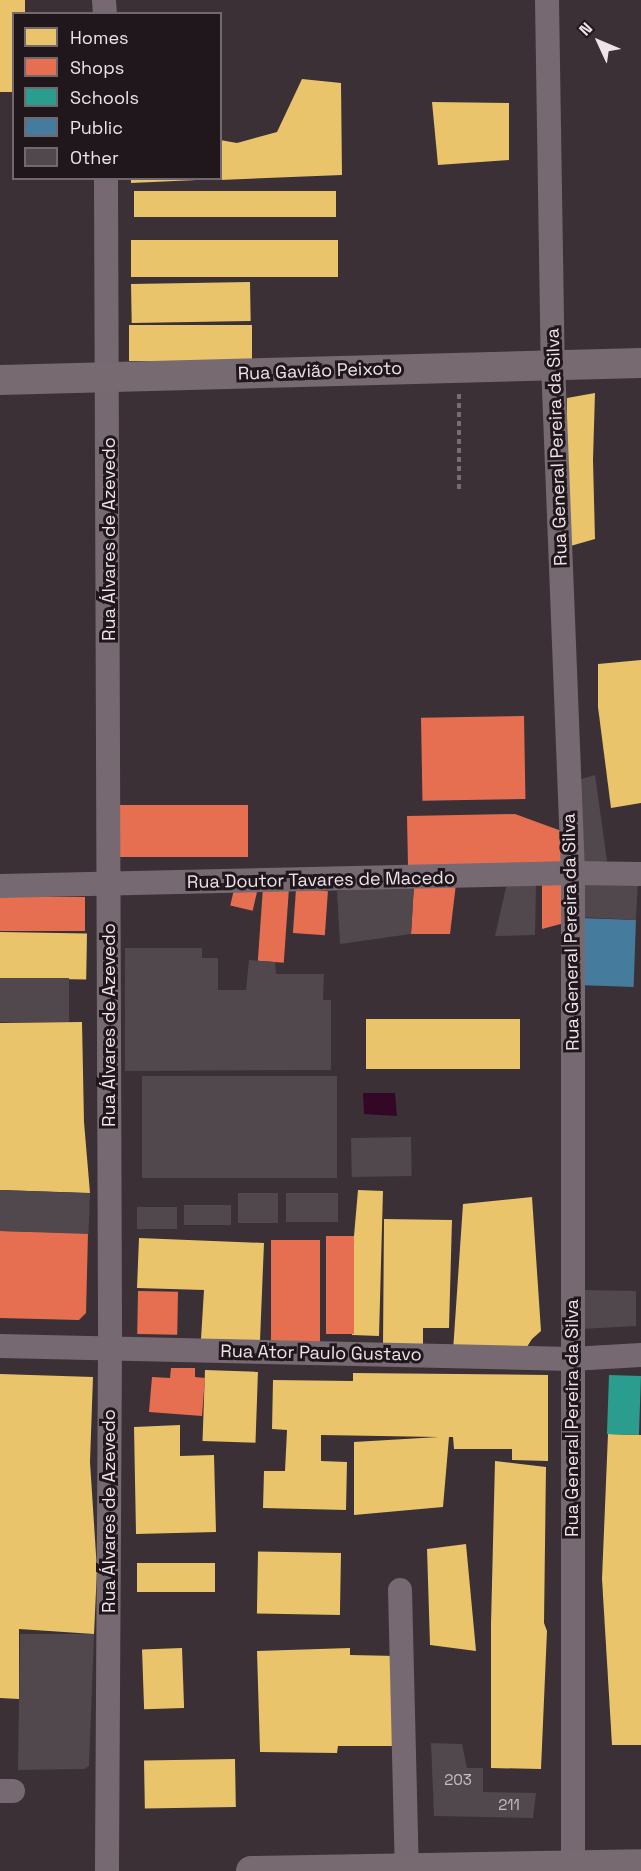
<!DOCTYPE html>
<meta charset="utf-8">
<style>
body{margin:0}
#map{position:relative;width:641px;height:1871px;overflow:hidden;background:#3a3035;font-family:"Space Grotesk",sans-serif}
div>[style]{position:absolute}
.water>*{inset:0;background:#350726}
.homes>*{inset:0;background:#e9c46a;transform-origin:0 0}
.shops>*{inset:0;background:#e76f51;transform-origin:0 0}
.schools>*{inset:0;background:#2a9d8f;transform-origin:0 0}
.public>*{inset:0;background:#457b9d;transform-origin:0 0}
.building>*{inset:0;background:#50484c;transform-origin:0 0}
.path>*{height:4px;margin-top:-2px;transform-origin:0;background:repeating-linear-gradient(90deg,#796d74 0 4.5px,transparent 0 9px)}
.minor>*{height:24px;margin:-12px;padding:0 12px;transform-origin:12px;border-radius:12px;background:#776971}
.major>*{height:30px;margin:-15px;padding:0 15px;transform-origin:15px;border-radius:15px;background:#776a71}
span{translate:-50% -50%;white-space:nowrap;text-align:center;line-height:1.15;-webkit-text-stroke:6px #1f171b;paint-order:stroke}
.number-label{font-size:15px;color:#c7bcc2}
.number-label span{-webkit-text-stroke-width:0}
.street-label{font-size:18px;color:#efe3e9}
.legend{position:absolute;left:12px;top:12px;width:210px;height:168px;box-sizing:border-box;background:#1f171b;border:2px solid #72696d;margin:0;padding:8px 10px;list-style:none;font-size:18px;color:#efe3e9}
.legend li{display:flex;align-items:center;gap:12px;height:30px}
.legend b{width:30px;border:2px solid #72696d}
.north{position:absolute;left:569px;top:12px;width:60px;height:60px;-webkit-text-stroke:4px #1f171b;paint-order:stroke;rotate:314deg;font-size:16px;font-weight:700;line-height:24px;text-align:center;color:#efe3e9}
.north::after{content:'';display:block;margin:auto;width:21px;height:27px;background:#efe3e9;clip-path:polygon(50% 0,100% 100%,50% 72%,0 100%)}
</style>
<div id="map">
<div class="water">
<div style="clip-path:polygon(363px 1093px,395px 1093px,397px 1116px,364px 1114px)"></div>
</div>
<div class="homes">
<div style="clip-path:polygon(0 0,25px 0,25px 14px,14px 14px,14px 92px,0 92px)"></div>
<div style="clip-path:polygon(302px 79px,341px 83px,342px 175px,220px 180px,220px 140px,237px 143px,277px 132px)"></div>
<div style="clip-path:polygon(432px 102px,509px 103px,509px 160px,438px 165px)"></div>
<div style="clip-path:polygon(131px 178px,197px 178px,197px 180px,131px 183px)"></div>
<div style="left:336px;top:191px;width:26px;height:202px;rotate:90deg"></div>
<div style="left:338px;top:240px;width:37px;height:207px;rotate:90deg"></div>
<div style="left:250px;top:282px;width:39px;height:119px;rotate:89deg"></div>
<div style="left:252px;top:325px;width:36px;height:123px;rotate:90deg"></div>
<div style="clip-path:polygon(595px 393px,593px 460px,595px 539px,567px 547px,567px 398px)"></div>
<div style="clip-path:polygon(641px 660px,641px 803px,611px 808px,598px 707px,598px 664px)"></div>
<div style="left:0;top:932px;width:87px;height:46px;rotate:1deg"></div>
<div style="left:520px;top:1019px;width:50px;height:154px;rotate:90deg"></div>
<div style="clip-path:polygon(82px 1022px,84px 1122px,90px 1193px,0 1190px,0 1023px)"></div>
<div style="clip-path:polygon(358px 1190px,383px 1191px,379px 1336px,352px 1335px,354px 1236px)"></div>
<div style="clip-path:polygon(532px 1197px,541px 1331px,532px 1339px,525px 1350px,453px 1351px,463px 1204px)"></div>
<div style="clip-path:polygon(384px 1219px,452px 1220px,449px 1328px,423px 1328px,423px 1344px,383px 1345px)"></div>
<div style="clip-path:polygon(139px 1238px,264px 1243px,260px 1341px,201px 1339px,204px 1290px,137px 1288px)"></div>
<div style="left:205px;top:1370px;width:53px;height:71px;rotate:2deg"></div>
<div style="clip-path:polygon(353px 1373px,548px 1375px,548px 1461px,512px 1460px,512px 1449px,454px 1449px,453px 1437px,449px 1437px,443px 1507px,354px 1515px,354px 1442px,439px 1437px,321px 1435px,321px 1461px,347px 1462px,346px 1510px,263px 1508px,264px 1471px,285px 1471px,287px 1430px,272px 1429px,273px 1380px,353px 1381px)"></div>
<div style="clip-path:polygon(0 1374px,93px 1377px,90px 1462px,97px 1570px,94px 1634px,19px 1629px,19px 1699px,0 1698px)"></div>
<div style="clip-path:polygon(180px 1425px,180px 1456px,214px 1455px,216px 1532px,136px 1534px,134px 1427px)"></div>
<div style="clip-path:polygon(608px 1434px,641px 1435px,641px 1745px,612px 1745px,602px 1579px)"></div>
<div style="clip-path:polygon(495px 1461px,546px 1467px,544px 1623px,547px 1631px,541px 1769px,491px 1768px,491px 1624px)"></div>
<div style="clip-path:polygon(466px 1544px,476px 1651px,430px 1645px,427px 1549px)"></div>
<div style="left:341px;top:1553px;width:62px;height:83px;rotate:91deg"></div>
<div style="left:215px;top:1563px;width:29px;height:78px;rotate:90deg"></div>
<div style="left:182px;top:1648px;width:60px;height:40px;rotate:88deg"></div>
<div style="clip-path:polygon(350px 1648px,350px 1655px,397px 1656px,400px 1746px,338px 1746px,337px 1753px,260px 1752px,257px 1651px)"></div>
<div style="left:235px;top:1759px;width:48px;height:91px;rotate:89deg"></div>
</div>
<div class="shops">
<div style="left:524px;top:716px;width:83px;height:103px;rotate:89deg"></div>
<div style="left:120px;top:805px;width:128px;height:52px"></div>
<div style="clip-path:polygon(515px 814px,567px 833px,563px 869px,408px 866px,407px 816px)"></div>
<div style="clip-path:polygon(569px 878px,568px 922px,542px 929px,542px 885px)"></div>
<div style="clip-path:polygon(456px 884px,450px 934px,411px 934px,414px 885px)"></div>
<div style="left:235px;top:885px;width:23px;height:21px;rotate:13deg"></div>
<div style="left:263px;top:887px;width:26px;height:74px;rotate:4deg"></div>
<div style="left:296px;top:889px;width:32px;height:44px;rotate:4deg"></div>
<div style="left:0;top:897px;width:85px;height:34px"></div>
<div style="clip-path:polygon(0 1231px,88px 1233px,86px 1313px,79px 1320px,0 1318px)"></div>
<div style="left:326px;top:1236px;width:28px;height:98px"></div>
<div style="left:271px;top:1240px;width:49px;height:102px"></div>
<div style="left:138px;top:1291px;width:40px;height:43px;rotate:1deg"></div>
<div style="clip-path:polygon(171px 1368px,195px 1368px,195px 1377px,205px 1378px,202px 1416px,149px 1412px,152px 1377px,170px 1378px)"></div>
</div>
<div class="schools">
<div style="left:609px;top:1375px;width:32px;height:59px;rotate:2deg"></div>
</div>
<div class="public">
<div style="left:580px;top:918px;width:56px;height:67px;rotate:2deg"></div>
</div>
<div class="building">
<div style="clip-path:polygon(595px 775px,607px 861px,578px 865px,575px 781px)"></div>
<div style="left:638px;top:879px;width:41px;height:57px;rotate:93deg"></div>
<div style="clip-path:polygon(507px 883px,536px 884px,535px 935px,495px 936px)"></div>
<div style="clip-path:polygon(414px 885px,411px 934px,340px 944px,337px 891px)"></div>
<div style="clip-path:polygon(125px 948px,202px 948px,202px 958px,218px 958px,218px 990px,246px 990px,249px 960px,275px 962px,276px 974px,324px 974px,323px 1000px,331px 1000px,331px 1070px,125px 1071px)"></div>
<div style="left:69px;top:978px;width:44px;height:69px;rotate:90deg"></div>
<div style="left:337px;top:1076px;width:102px;height:195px;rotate:90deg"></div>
<div style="left:411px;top:1137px;width:39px;height:60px;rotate:89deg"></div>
<div style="left:0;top:1190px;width:90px;height:41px;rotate:2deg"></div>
<div style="left:238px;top:1193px;width:40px;height:30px"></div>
<div style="left:286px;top:1193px;width:52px;height:29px"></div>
<div style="left:184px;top:1205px;width:47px;height:20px"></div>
<div style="left:137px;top:1207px;width:40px;height:22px"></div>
<div style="clip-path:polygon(585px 1290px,636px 1291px,636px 1326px,581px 1329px)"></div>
<div style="clip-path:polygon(20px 1634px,94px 1634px,89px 1766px,84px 1769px,18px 1770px)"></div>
<div style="clip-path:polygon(431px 1743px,462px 1744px,467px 1768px,483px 1768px,483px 1792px,536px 1793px,533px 1818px,434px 1816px)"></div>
</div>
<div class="path">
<div style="left:459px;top:489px;width:97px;rotate:-90deg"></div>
</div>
<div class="minor">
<div style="left:104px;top:0;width:14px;rotate:86deg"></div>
<div style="left:547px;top:0;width:364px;rotate:89.1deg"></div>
<div style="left:553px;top:364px;width:509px;rotate:87.75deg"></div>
<div style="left:573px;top:873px;width:992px;rotate:90deg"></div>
<div style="left:106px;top:178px;width:1170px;rotate:89.8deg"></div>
<div style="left:110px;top:1348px;width:523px;rotate:90.33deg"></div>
<div style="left:0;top:886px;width:573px;rotate:-1.3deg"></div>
<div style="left:573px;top:873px;width:68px;rotate:0.8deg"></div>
<div style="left:0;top:1346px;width:572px;rotate:1.3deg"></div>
<div style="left:572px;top:1359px;width:69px;rotate:-3.3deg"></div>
<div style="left:400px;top:1590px;width:277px;rotate:88.6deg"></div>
<div style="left:0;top:1791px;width:13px"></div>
</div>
<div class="major">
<div style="left:0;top:380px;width:641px;rotate:-1.52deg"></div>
<div style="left:251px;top:1871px;width:390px;rotate:-1deg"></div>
</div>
<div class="number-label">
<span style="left:458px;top:1780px">203</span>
<span style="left:509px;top:1805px">211</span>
</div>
<div class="street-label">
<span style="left:320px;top:371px;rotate:-2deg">Rua Gavião Peixoto</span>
<span style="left:557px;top:447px;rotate:-92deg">Rua General Pereira da Silva</span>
<span style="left:109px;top:539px;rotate:-90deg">Rua Álvares de Azevedo</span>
<span style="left:321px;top:880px;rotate:-1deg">Rua Doutor Tavares de Macedo</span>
<span style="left:571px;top:932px;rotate:-91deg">Rua General Pereira da Silva</span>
<span style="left:109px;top:1025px;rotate:-90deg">Rua Álvares de Azevedo</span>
<span style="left:321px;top:1353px;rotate:1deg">Rua Ator Paulo Gustavo</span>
<span style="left:572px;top:1418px;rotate:-90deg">Rua General Pereira da Silva</span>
<span style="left:109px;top:1511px;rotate:-90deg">Rua Álvares de Azevedo</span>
</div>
<ul class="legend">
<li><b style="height:16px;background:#e9c46a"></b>Homes</li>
<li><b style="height:16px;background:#e76f51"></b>Shops</li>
<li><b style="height:16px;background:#2a9d8f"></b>Schools</li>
<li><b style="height:16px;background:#457b9d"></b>Public</li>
<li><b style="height:16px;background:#50484c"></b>Other</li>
</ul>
<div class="north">N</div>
</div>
